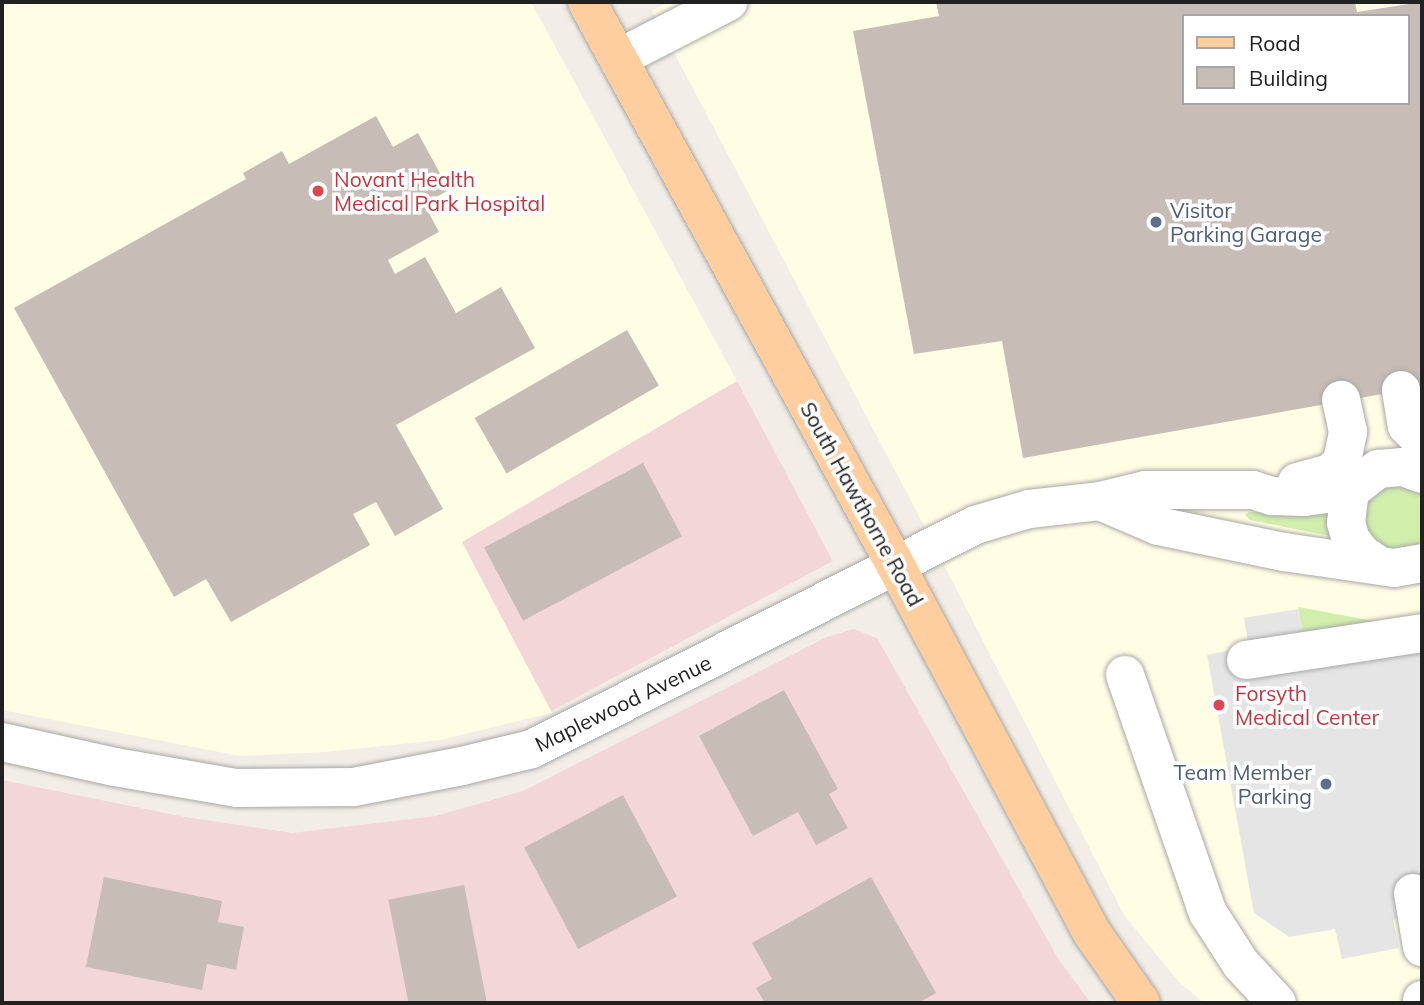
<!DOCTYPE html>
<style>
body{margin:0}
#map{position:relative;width:1424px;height:1005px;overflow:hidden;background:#f2eee7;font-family:Mulish,sans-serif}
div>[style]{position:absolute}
.commercial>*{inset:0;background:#f3d6d7;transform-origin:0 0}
.education>*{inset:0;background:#fffde3}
.grass>*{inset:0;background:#d1eeab}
.parking>*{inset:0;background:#e5e5e5}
.building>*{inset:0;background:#c7bdb6;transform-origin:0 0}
.roads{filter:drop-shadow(0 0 2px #a8a8a8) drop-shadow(0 0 2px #a8a8a8)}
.minor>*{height:38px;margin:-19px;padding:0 19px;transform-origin:19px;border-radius:19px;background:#fff}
.major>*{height:38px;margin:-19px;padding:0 19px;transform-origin:19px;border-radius:19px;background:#ffce9f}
.dots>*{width:19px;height:19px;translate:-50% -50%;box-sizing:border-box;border:4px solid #fff;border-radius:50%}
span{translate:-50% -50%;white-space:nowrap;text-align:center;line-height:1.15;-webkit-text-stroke:7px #fff;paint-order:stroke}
.health-label{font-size:21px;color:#be3a42}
.left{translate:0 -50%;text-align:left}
.service-label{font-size:21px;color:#4e5e75}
.right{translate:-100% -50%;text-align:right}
.street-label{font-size:21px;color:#212121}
.frame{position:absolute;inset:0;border:4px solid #212121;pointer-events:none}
.legend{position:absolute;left:1182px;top:14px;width:228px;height:91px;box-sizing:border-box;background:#fff;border:2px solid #a6a6a6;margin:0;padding:9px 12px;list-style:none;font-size:21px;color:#212121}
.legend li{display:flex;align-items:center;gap:14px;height:35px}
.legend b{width:35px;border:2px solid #a6a6a6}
</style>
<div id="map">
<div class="commercial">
<div style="left:737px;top:381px;width:204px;height:319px;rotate:62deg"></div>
<div style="clip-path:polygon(854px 629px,877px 638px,1059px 960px,1091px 1003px,2px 1003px,2px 780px,185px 817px,292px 833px,436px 816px,523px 791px,827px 637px)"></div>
</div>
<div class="education">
<div style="clip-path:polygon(2px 2px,531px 2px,737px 381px,462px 542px,552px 713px,440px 740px,325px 752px,240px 756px,2px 710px)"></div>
<div style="clip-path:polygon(evenodd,668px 2px,1422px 2px,1422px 1003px,1204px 1003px,1179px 982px,1124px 915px,908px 495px,652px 11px,668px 2px,1184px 16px,1408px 16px,1408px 103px,1184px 103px,1184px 16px)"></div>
</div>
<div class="grass">
<div style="clip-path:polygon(1389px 482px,1422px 493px,1422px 540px,1413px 548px,1392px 552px,1365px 534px,1364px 502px)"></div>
<div style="clip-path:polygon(1328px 507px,1330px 536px,1250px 520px,1245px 515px,1249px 512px,1278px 512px)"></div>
<div style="clip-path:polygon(1298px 607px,1368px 620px,1390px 621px,1308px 636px,1302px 630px)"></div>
</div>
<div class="parking">
<div style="clip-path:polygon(1298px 609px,1302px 630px,1308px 636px,1422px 619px,1422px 914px,1393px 920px,1399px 948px,1342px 959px,1335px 929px,1289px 937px,1254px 913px,1207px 655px,1245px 647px,1248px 642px,1244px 618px)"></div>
</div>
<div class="building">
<div style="clip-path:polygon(evenodd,936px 2px,1355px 2px,1357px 12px,1422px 2px,1422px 387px,1023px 458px,1002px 341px,914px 354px,853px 31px,939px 16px,936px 2px,1184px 16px,1408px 16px,1408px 103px,1184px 103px,1184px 16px)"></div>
<div style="clip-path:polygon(376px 116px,393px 147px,418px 133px,449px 190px,424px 204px,439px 232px,388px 260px,395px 274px,425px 257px,456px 313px,501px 287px,535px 348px,396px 425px,443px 509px,395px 536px,376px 502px,353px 514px,370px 545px,231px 622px,206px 579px,174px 597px,14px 308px,246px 179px,243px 173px,282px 151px,289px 164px)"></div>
<div style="left:627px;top:330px;width:64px;height:176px;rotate:60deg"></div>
<div style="left:643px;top:463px;width:83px;height:180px;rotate:62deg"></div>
<div style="clip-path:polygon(784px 690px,838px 789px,829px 794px,848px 828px,816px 845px,798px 812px,753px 836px,699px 736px)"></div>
<div style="left:623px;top:795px;width:115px;height:112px;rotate:62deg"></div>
<div style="clip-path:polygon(104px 877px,222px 901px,218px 922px,244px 927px,236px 970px,207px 964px,202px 990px,86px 967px)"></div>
<div style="clip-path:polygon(871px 877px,936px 993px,918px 1003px,765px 1003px,756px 988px,772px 979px,752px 943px)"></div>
<div style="left:464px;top:885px;width:120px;height:77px;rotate:79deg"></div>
</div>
<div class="roads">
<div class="minor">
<div style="left:619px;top:58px;width:123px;rotate:-27.2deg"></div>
<div style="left:1401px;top:390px;width:36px;rotate:81deg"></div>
<div style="left:1407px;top:426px;width:21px;rotate:45deg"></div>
<div style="left:1297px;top:482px;width:35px;rotate:-15deg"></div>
<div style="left:1331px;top:473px;width:16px;rotate:-47deg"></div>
<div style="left:1342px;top:461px;width:30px;rotate:-78deg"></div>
<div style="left:1348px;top:432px;width:33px;rotate:-102deg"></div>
<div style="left:1100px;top:501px;width:63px;rotate:23.3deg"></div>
<div style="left:1158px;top:526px;width:129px;rotate:11.7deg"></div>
<div style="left:1284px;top:552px;width:111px;rotate:8.3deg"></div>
<div style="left:1394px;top:568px;width:28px;rotate:-10deg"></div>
<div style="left:1377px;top:564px;width:18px;rotate:-146deg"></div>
<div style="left:1362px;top:554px;width:18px;rotate:-128deg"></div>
<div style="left:1351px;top:540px;width:18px;rotate:-106deg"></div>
<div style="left:1346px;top:523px;width:32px;rotate:-83deg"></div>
<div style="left:1350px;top:491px;width:36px;rotate:-38deg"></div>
<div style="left:1378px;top:469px;width:25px;rotate:-5deg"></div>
<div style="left:1403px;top:467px;width:20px;rotate:20deg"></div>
<div style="left:1246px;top:660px;width:178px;rotate:-8.7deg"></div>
<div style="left:1125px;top:675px;width:252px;rotate:70.8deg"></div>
<div style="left:1208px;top:913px;width:61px;rotate:57.1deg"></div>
<div style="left:1241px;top:964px;width:53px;rotate:47.3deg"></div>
<div style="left:2px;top:742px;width:116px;rotate:12.5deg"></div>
<div style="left:115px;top:767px;width:124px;rotate:9.8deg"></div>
<div style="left:237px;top:788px;width:117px;rotate:-0.5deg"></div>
<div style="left:354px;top:787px;width:110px;rotate:-11deg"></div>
<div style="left:462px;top:766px;width:72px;rotate:-13.7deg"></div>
<div style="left:532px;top:749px;width:496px;rotate:-26.8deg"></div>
<div style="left:975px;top:525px;width:56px;rotate:-16.5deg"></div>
<div style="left:1029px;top:509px;width:71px;rotate:-6.4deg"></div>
<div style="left:1100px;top:501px;width:46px;rotate:-13.7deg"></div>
<div style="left:1145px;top:490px;width:108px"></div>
<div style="left:1253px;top:490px;width:20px;rotate:18deg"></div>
<div style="left:1272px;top:496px;width:32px;rotate:2deg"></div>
<div style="left:1304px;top:497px;width:46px;rotate:-7.4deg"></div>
<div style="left:1413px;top:893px;width:55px;rotate:80.5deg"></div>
<div style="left:1422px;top:1003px;width:3px;rotate:-90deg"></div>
</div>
<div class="major">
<div style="left:587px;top:2px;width:643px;rotate:61.28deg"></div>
<div style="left:896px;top:566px;width:416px;rotate:61.9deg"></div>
<div style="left:1092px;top:933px;width:85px;rotate:55deg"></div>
</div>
</div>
<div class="dots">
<div style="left:318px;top:191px;background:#e0444e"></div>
<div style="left:1156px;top:222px;background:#5c6f8a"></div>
<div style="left:1219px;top:705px;background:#e0444e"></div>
<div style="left:1326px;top:784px;background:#5c6f8a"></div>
</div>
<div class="health-label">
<span class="left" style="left:334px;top:191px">Novant Health<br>Medical Park Hospital</span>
<span class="left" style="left:1235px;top:705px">Forsyth<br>Medical Center</span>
</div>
<div class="service-label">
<span class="left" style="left:1170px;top:222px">Visitor<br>Parking Garage</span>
<span class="right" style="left:1312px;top:784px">Team Member<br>Parking</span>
</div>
<div class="street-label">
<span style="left:862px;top:504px;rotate:61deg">South Hawthorne Road</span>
<span style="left:623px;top:703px;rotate:-26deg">Maplewood Avenue</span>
</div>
<div class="frame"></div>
<ul class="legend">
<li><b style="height:9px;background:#ffce9f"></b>Road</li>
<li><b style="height:19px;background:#c7bdb6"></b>Building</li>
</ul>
</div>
